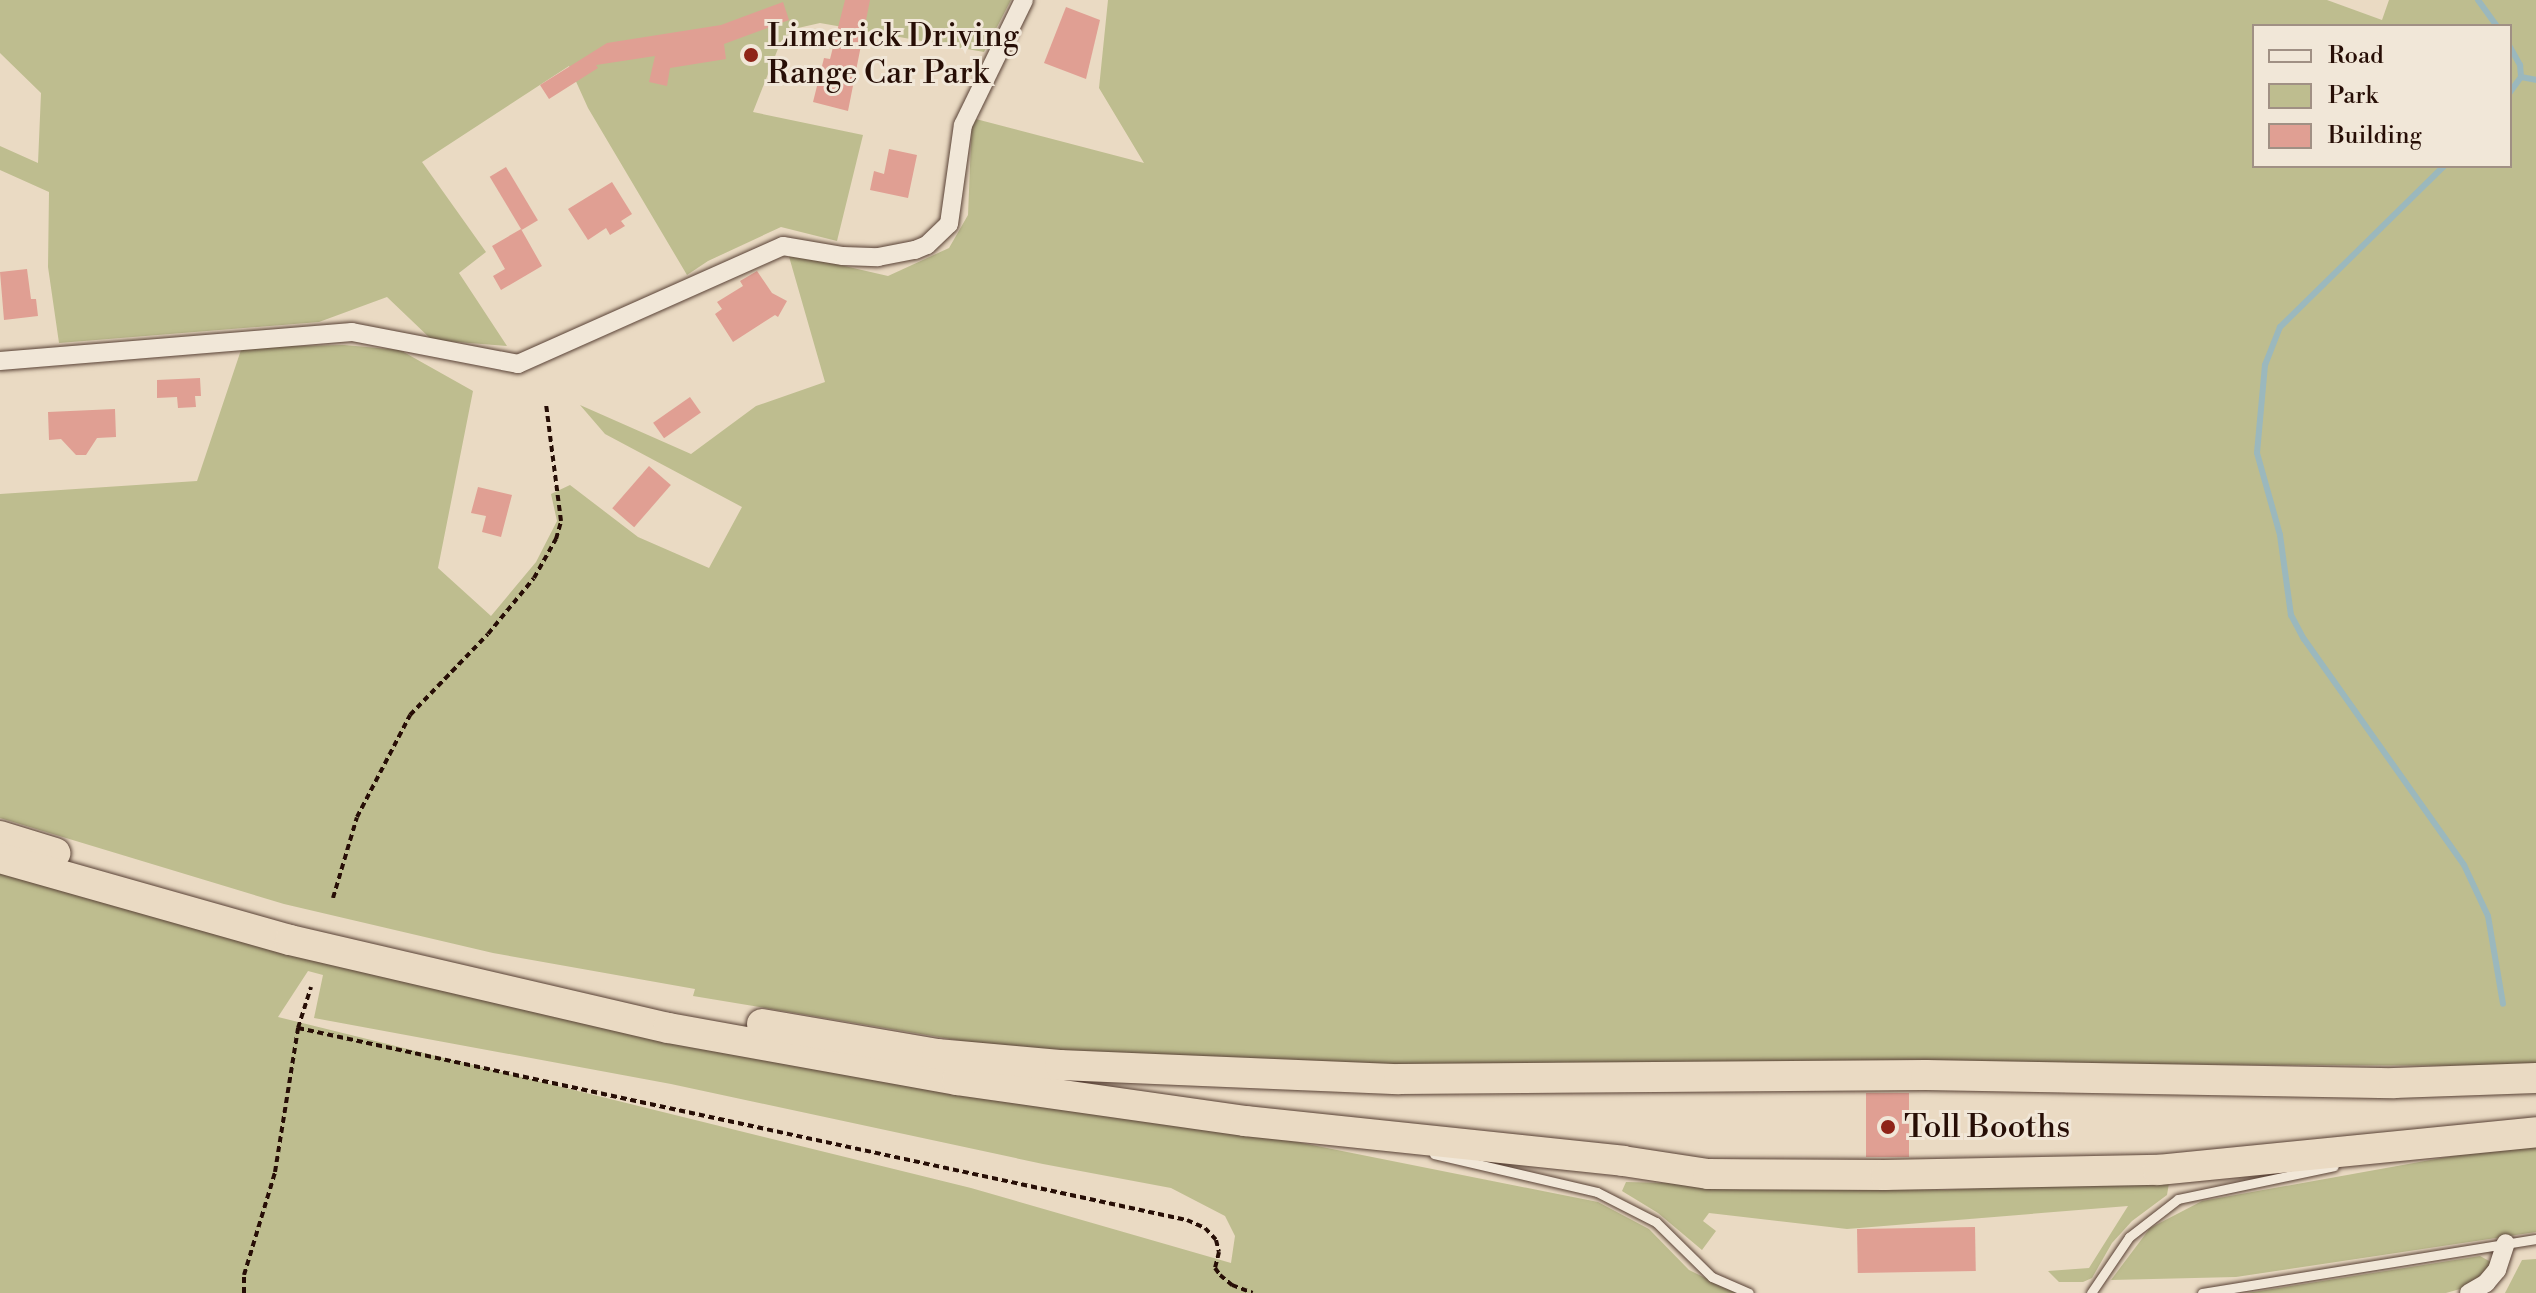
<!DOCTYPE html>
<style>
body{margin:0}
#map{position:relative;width:2536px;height:1293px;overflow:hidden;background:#eadac3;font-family:"Libre Bodoni",serif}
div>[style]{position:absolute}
.green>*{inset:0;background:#bebd8f}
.stream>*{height:6px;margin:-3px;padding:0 3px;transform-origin:3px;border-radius:3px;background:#9bb8bd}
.building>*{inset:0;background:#e09f93;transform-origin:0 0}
.path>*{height:4px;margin-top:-2px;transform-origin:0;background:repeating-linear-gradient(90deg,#270e06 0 6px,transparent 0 10px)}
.roads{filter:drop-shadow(0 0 2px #584135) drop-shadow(0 0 2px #584135)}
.service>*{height:9px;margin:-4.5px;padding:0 4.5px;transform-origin:4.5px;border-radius:4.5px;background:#f1e7d8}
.minor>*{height:18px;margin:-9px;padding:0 9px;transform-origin:9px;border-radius:9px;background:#f1e7d8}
.trunk>*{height:30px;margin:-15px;padding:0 15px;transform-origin:15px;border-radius:15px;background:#eadac3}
.dots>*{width:22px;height:22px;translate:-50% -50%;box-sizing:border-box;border:4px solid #f1e7d8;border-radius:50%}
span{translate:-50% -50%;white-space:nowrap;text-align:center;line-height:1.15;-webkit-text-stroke:6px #f1e7d8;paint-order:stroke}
.poi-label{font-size:32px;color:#270e06}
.left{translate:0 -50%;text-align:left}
.legend{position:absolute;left:2252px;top:24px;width:260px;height:144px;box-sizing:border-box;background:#f1e7d8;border:2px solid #a09084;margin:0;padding:10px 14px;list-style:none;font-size:24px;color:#270e06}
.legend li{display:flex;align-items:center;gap:16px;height:40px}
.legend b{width:40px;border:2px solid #a09084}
</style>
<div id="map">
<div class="green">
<div style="clip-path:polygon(0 0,1011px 0,984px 52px,820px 23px,798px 28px,781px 41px,753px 112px,863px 135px,837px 241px,781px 227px,708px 261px,687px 275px,588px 108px,569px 66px,422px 162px,486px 252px,459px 273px,507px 346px,432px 340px,387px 297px,319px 322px,59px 343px,48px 267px,49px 192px,0 170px,0 146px,38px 163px,41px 93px,0 53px)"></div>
<div style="clip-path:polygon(evenodd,1108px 0,2327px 0,2382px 20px,2389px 0,2536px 0,2536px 1066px,2084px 1064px,1412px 1068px,1070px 1059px,693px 996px,695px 989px,493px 953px,284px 904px,0 818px,0 494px,197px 481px,242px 347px,344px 345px,400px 350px,473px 391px,438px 568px,491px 616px,536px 562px,557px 521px,551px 494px,570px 485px,638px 537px,709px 568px,742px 507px,605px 434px,580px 405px,691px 454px,756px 406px,825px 382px,788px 253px,888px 276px,949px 248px,968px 215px,972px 118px,1144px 163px,1099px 88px,1108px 0,2254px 26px,2510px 26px,2510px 166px,2254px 166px,2254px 26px)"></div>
<div style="clip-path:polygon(evenodd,0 872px,287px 953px,1292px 1141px,1598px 1202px,1649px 1229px,1689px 1270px,1736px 1293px,0 1293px,0 872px,308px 971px,323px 975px,314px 1018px,671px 1084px,1043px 1164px,1171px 1188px,1225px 1216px,1235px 1236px,1231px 1263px,971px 1188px,278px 1017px,308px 971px)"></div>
<div style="clip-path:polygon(2536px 1141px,2536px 1232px,2236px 1277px,2111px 1280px,2150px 1228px,2202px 1201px)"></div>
<div style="clip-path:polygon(2170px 1177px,2167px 1195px,2132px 1221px,2112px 1243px,2092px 1278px,2083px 1282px,2059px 1282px,2048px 1271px,2089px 1268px,2128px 1206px,1847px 1229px,1709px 1213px,1703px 1221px,1716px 1231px,1702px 1250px,1658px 1213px,1622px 1191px,1626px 1182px,1946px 1190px)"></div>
<div style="clip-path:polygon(2480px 1256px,2491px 1262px,2485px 1273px,2467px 1287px,2446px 1293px,2247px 1293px)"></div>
<div style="clip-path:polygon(2536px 1259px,2536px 1293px,2505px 1293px,2522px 1260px)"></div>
</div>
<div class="stream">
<div style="left:2478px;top:0;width:32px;rotate:54deg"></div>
<div style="left:2510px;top:47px;width:21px;rotate:61deg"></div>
<div style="left:2520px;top:65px;width:12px;rotate:85deg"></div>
<div style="left:2521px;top:77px;width:19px;rotate:126deg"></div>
<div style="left:2521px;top:77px;width:15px;rotate:11deg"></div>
<div style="left:2444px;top:166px;width:230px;rotate:135.5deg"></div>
<div style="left:2280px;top:327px;width:41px;rotate:111.5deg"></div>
<div style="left:2265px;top:365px;width:88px;rotate:95.2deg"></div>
<div style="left:2257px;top:453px;width:85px;rotate:74.3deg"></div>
<div style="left:2280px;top:535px;width:81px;rotate:82.2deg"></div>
<div style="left:2291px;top:615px;width:27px;rotate:62deg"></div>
<div style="left:2304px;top:639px;width:277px;rotate:54.7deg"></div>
<div style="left:2464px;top:865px;width:56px;rotate:64.8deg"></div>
<div style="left:2488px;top:916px;width:89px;rotate:80.3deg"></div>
</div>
<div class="building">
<div style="clip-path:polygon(845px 0,870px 0,848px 111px,813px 102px,824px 58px,830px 59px)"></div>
<div style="clip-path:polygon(783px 2px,789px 20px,724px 44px,726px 59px,670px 68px,667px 86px,649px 82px,655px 56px,596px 65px,598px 68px,549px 99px,540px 85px,607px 43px,721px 25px)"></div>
<div style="clip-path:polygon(1066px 7px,1100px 20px,1086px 79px,1044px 63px)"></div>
<div style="clip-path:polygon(889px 149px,917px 155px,908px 198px,870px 190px,874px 171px,884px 174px)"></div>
<div style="left:506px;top:167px;width:62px;height:19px;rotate:59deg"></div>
<div style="clip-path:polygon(612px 182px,632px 214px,621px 221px,625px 226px,610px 235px,606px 228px,588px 240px,568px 209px)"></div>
<div style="clip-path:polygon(521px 229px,542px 266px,501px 290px,493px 276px,505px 269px,492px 246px)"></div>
<div style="clip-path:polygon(27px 269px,31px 299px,36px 299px,38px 316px,4px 320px,0 272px)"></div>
<div style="clip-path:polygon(757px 271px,772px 293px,787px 301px,778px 317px,775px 315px,733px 342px,715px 314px,722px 309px,717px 302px,743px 286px,740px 281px)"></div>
<div style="clip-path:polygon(200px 378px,201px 396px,195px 396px,196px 407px,178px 408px,177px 397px,157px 398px,157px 380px)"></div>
<div style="left:690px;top:397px;width:19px;height:45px;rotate:55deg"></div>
<div style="clip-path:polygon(115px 409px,116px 437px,97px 438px,86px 455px,76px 455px,61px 439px,49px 440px,48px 412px)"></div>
<div style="left:649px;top:466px;width:29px;height:56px;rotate:41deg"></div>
<div style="clip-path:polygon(478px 487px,512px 495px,501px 537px,482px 532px,486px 516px,471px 513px)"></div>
<div style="left:1866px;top:1093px;width:43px;height:64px"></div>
<div style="left:1975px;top:1227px;width:44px;height:118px;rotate:89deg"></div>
</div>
<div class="path">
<div style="left:333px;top:898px;width:84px;rotate:-73.5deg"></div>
<div style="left:357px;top:817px;width:115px;rotate:-62.5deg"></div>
<div style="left:410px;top:715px;width:112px;rotate:-46.1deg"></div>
<div style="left:488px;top:634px;width:72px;rotate:-50.6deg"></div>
<div style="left:534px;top:578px;width:45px;rotate:-60.6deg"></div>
<div style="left:556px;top:539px;width:19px;rotate:-74deg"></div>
<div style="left:561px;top:521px;width:118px;rotate:-97.3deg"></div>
<div style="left:298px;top:1028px;width:909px;rotate:12.19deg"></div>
<div style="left:1187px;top:1220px;width:20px;rotate:24deg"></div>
<div style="left:1205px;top:1228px;width:16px;rotate:47deg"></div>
<div style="left:1216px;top:1240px;width:12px;rotate:76deg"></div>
<div style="left:1219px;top:1252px;width:16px;rotate:104deg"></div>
<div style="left:1215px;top:1268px;width:9px;rotate:54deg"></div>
<div style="left:1220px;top:1275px;width:16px;rotate:40deg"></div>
<div style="left:1232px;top:1285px;width:22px;rotate:21deg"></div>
<div style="left:244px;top:1293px;width:18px;rotate:-90deg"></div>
<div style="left:244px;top:1275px;width:108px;rotate:-73.2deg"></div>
<div style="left:275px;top:1172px;width:146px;rotate:-80.9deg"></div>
<div style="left:298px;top:1028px;width:43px;rotate:-72.4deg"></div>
</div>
<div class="roads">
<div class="service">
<div style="left:1434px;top:1154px;width:167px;rotate:13.1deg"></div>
<div style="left:1597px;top:1192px;width:66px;rotate:27deg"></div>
<div style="left:1656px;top:1222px;width:78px;rotate:44.5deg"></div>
<div style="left:1712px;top:1277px;width:40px;rotate:23.4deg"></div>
<div style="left:2091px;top:1293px;width:68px;rotate:-55.8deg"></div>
<div style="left:2129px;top:1237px;width:62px;rotate:-37.8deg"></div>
<div style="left:2178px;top:1199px;width:159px;rotate:-11.9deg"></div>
<div style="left:2202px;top:1293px;width:338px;rotate:-9.2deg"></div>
</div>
<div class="minor">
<div style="left:0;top:361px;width:353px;rotate:-4.7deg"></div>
<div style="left:352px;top:332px;width:169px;rotate:10.9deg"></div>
<div style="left:518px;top:364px;width:290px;rotate:-24deg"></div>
<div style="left:783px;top:246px;width:61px;rotate:9.5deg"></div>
<div style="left:843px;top:256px;width:35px;rotate:2deg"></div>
<div style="left:878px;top:257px;width:38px;rotate:-11deg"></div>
<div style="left:915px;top:250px;width:13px;rotate:-23deg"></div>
<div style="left:927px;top:245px;width:30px;rotate:-44deg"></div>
<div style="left:949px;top:224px;width:100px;rotate:-82deg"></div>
<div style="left:963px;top:125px;width:139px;rotate:-64deg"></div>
<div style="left:2469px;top:1293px;width:20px;rotate:-30deg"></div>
<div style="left:2486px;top:1283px;width:17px;rotate:-50deg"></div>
<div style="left:2497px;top:1270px;width:28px;rotate:-72deg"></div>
</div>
<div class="trunk">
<div style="left:0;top:836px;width:58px;rotate:17.2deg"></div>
<div style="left:0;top:858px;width:301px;rotate:15.8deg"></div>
<div style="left:290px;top:940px;width:388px;rotate:13.1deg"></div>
<div style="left:668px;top:1028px;width:294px;rotate:10.2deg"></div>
<div style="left:957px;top:1080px;width:291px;rotate:8.1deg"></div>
<div style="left:1245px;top:1121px;width:380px;rotate:6deg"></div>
<div style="left:1623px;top:1161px;width:86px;rotate:8.7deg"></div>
<div style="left:1708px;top:1174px;width:178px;rotate:0.3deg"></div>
<div style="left:1886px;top:1175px;width:272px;rotate:-1.1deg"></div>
<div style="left:2158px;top:1170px;width:380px;rotate:-5.7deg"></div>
<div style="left:762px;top:1024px;width:178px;rotate:9.7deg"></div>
<div style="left:937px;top:1054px;width:123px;rotate:5.1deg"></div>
<div style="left:1060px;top:1065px;width:339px;rotate:2.4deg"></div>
<div style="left:1399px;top:1079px;width:527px;rotate:-0.43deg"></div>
<div style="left:1926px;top:1075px;width:468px;rotate:1deg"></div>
<div style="left:2394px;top:1083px;width:142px;rotate:-2deg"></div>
</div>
</div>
<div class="dots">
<div style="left:751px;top:55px;background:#8f2418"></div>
<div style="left:1888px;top:1127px;background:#8f2418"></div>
</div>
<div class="poi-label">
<span class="left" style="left:767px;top:55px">Limerick Driving<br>Range Car Park</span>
<span class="left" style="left:1904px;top:1127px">Toll Booths</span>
</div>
<ul class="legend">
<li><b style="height:10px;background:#f1e7d8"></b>Road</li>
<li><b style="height:22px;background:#bebd8f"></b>Park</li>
<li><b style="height:22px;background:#e09f93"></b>Building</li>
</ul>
</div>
